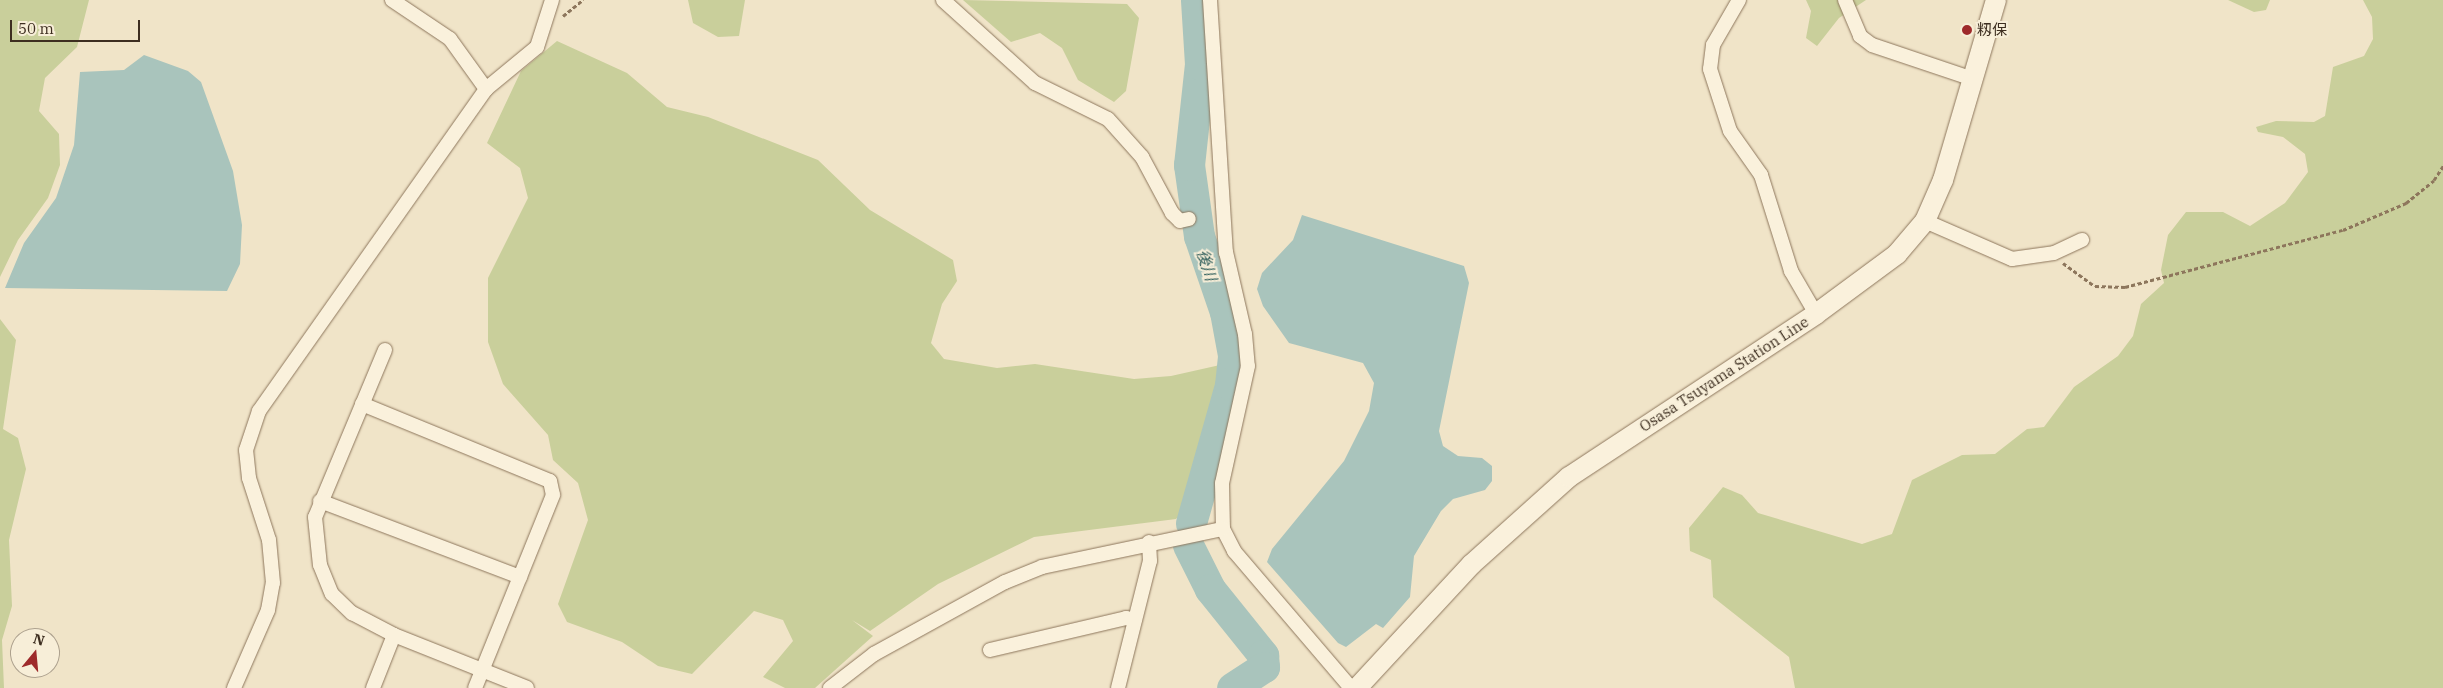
<!DOCTYPE html>
<meta charset="utf-8">
<style>
body{margin:0}
#map{position:relative;width:2443px;height:688px;overflow:hidden;background:#f0e4c8;font-family:"IBM Plex Serif","Noto Sans JP",serif}
div>[style]{position:absolute}
.green>*{inset:0;background:#c9cf9b}
.water>*{inset:0;background:#a9c4bc}
.river>*{height:31px;margin:-15.5px;padding:0 15.5px;transform-origin:15.5px;border-radius:15.5px;background:#a9c4bc}
.path>*{height:3px;margin-top:-1.5px;transform-origin:0;background:repeating-linear-gradient(90deg,#8d765c 0 4px,transparent 0 6.5px)}
.roads{filter:drop-shadow(0 0 1px #8d765c) drop-shadow(0 0 1px #8d765c)}
.street>*{height:14px;margin:-7px;padding:0 7px;transform-origin:7px;border-radius:7px;background:#faf1dc}
.secondary>*{height:20px;margin:-10px;padding:0 10px;transform-origin:10px;border-radius:10px;background:#faf1dc}
.dots>*{width:14px;height:14px;translate:-50% -50%;box-sizing:border-box;border:2px solid #f7eed8;border-radius:50%}
span{translate:-50% -50%;white-space:nowrap;text-align:center;line-height:1.15;-webkit-text-stroke:4px #f7eed8;paint-order:stroke}
.poi-label{font-size:15px;color:#3d2e20}
.left{translate:0 -50%;text-align:left}
.street-label{font-size:15px;color:#3d2e20}
.water-label{font-size:16px;color:#2f5d5a;font-style:italic}
.north{position:absolute;left:10px;top:628px;width:50px;height:50px;box-sizing:border-box;background:#f7eed8;border:1px solid #ada18e;border-radius:50%;rotate:17deg;font-size:14px;font-weight:700;line-height:20px;text-align:center;color:#3d2e20}
.north::after{content:'';display:block;margin:auto;width:18px;height:22px;background:#9e2a2b;clip-path:polygon(50% 0,100% 100%,50% 72%,0 100%)}
.scale{position:absolute;left:10px;top:20px;width:130px;height:22px;box-sizing:border-box;border:2px solid #3d2e20;border-top:0;padding-left:6px;font-size:15px;line-height:18px;white-space:nowrap;color:#3d2e20;-webkit-text-stroke:4px #f7eed8;paint-order:stroke}
</style>
<div id="map">
<div class="green">
<i style="clip-path:polygon(0 0,89px 0,77px 47px,45px 78px,39px 111px,59px 134px,60px 165px,48px 198px,18px 240px,0 277px)"></i>
<i style="clip-path:polygon(688px 0,745px 0,739px 36px,718px 37px,693px 23px)"></i>
<i style="clip-path:polygon(963px 0,1127px 4px,1139px 18px,1126px 91px,1114px 102px,1078px 80px,1062px 48px,1040px 33px,1011px 42px)"></i>
<i style="clip-path:polygon(1806px 0,1866px 0,1839px 18px,1817px 46px,1806px 38px,1811px 11px)"></i>
<i style="clip-path:polygon(2228px 0,2270px 0,2266px 10px,2254px 12px)"></i>
<i style="clip-path:polygon(2363px 0,2443px 0,2443px 688px,1795px 688px,1789px 657px,1713px 597px,1711px 560px,1690px 551px,1689px 528px,1723px 487px,1742px 495px,1758px 513px,1862px 544px,1892px 534px,1912px 480px,1962px 455px,1995px 454px,2027px 429px,2044px 427px,2074px 387px,2118px 356px,2133px 336px,2141px 304px,2164px 283px,2161px 270px,2168px 235px,2186px 212px,2223px 212px,2250px 226px,2285px 203px,2308px 172px,2305px 154px,2283px 137px,2258px 132px,2256px 127px,2276px 121px,2314px 122px,2325px 116px,2333px 67px,2364px 56px,2373px 39px,2372px 17px)"></i>
<i style="clip-path:polygon(557px 41px,627px 73px,667px 107px,708px 117px,818px 160px,870px 210px,953px 260px,957px 281px,942px 304px,931px 343px,944px 359px,997px 368px,1035px 364px,1134px 379px,1171px 376px,1220px 365px,1225px 382px,1190px 503px,1176px 519px,1034px 537px,938px 584px,870px 631px,852px 620px,873px 636px,815px 688px,785px 688px,763px 677px,793px 641px,783px 620px,754px 611px,692px 674px,658px 666px,622px 642px,567px 622px,558px 604px,588px 520px,578px 483px,553px 460px,548px 435px,503px 384px,488px 342px,488px 278px,528px 198px,520px 168px,487px 143px,521px 71px)"></i>
<i style="clip-path:polygon(0 319px,16px 340px,3px 429px,18px 438px,26px 469px,9px 540px,12px 606px,2px 640px,4px 688px,0 688px)"></i>
</div>
<div class="water">
<i style="clip-path:polygon(144px 55px,188px 71px,201px 82px,233px 171px,242px 225px,240px 264px,227px 291px,5px 288px,24px 243px,56px 198px,74px 145px,80px 72px,124px 70px)"></i>
<i style="clip-path:polygon(1302px 215px,1464px 266px,1469px 283px,1439px 431px,1443px 446px,1458px 456px,1482px 458px,1492px 466px,1492px 481px,1485px 490px,1453px 499px,1441px 511px,1414px 556px,1410px 597px,1383px 628px,1376px 624px,1346px 647px,1338px 643px,1267px 562px,1272px 549px,1344px 461px,1369px 411px,1374px 383px,1363px 363px,1289px 343px,1263px 306px,1257px 289px,1262px 273px,1293px 240px)"></i>
</div>
<div class="river">
<i style="left:1191px;top:523px;width:143px;rotate:-74.2deg"></i>
<i style="left:1230px;top:385px;width:30px;rotate:-84deg"></i>
<i style="left:1233px;top:355px;width:44px;rotate:-100.5deg"></i>
<i style="left:1225px;top:312px;width:80px;rotate:-108.9deg"></i>
<i style="left:1199px;top:236px;width:72px;rotate:-98deg"></i>
<i style="left:1189px;top:165px;width:102px;rotate:-83.8deg"></i>
<i style="left:1200px;top:64px;width:64px;rotate:-93.6deg"></i>
<i style="left:1188px;top:545px;width:49px;rotate:63.4deg"></i>
<i style="left:1210px;top:589px;width:85px;rotate:51.2deg"></i>
<i style="left:1263px;top:655px;width:12px;rotate:85deg"></i>
<i style="left:1264px;top:667px;width:38px;rotate:147deg"></i>
</div>
<div class="path">
<i style="left:563px;top:16px;width:26px;rotate:-39deg"></i>
<i style="left:2063px;top:263px;width:39px;rotate:36deg"></i>
<i style="left:2095px;top:286px;width:30px;rotate:2deg"></i>
<i style="left:2125px;top:287px;width:225px;rotate:-14.7deg"></i>
<i style="left:2343px;top:230px;width:69px;rotate:-23.2deg"></i>
<i style="left:2406px;top:203px;width:36px;rotate:-39deg"></i>
<i style="left:2434px;top:180px;width:17px;rotate:-57deg"></i>
</div>
<div class="roads">
<div class="street">
<i style="left:392px;top:0;width:70px;rotate:33.9deg"></i>
<i style="left:450px;top:39px;width:62px;rotate:54.2deg"></i>
<i style="left:943px;top:0;width:124px;rotate:42.1deg"></i>
<i style="left:1035px;top:83px;width:81px;rotate:26.3deg"></i>
<i style="left:1108px;top:119px;width:51px;rotate:48.2deg"></i>
<i style="left:1142px;top:157px;width:64px;rotate:61.8deg"></i>
<i style="left:1172px;top:213px;width:11px;rotate:45deg"></i>
<i style="left:1180px;top:221px;width:9px;rotate:-13deg"></i>
<i style="left:1210px;top:0;width:253px;rotate:86.4deg"></i>
<i style="left:1226px;top:252px;width:84px;rotate:77deg"></i>
<i style="left:1245px;top:334px;width:32px;rotate:85deg"></i>
<i style="left:1248px;top:366px;width:120px;rotate:102.5deg"></i>
<i style="left:1222px;top:483px;width:46px;rotate:88.8deg"></i>
<i style="left:1223px;top:529px;width:25px;rotate:63deg"></i>
<i style="left:1234px;top:551px;width:180px;rotate:49.5deg"></i>
<i style="left:1739px;top:0;width:52px;rotate:120deg"></i>
<i style="left:1713px;top:45px;width:24px;rotate:97deg"></i>
<i style="left:1710px;top:69px;width:65px;rotate:72.1deg"></i>
<i style="left:1730px;top:131px;width:54px;rotate:54.8deg"></i>
<i style="left:1761px;top:175px;width:101px;rotate:72.6deg"></i>
<i style="left:1791px;top:271px;width:50px;rotate:59.8deg"></i>
<i style="left:1845px;top:0;width:39px;rotate:67deg"></i>
<i style="left:1860px;top:36px;width:15px;rotate:37deg"></i>
<i style="left:1872px;top:45px;width:107px;rotate:18.6deg"></i>
<i style="left:1925px;top:221px;width:95px;rotate:23.6deg"></i>
<i style="left:2012px;top:259px;width:42px;rotate:-8.1deg"></i>
<i style="left:2054px;top:253px;width:31px;rotate:-25deg"></i>
<i style="left:385px;top:350px;width:181px;rotate:112.7deg"></i>
<i style="left:315px;top:517px;width:48px;rotate:84.1deg"></i>
<i style="left:320px;top:565px;width:31px;rotate:68deg"></i>
<i style="left:332px;top:594px;width:28px;rotate:44deg"></i>
<i style="left:352px;top:613px;width:47px;rotate:27.6deg"></i>
<i style="left:394px;top:635px;width:143px;rotate:21.7deg"></i>
<i style="left:362px;top:404px;width:203px;rotate:22.3deg"></i>
<i style="left:550px;top:481px;width:14px;rotate:78deg"></i>
<i style="left:553px;top:495px;width:208px;rotate:112deg"></i>
<i style="left:320px;top:501px;width:214px;rotate:20.8deg"></i>
<i style="left:990px;top:650px;width:140px;rotate:-13.2deg"></i>
<i style="left:1126px;top:618px;width:9px;rotate:13deg"></i>
<i style="left:234px;top:688px;width:85px;rotate:-66.4deg"></i>
<i style="left:268px;top:610px;width:27px;rotate:-80deg"></i>
<i style="left:273px;top:583px;width:43px;rotate:-95.3deg"></i>
<i style="left:269px;top:540px;width:65px;rotate:-107.9deg"></i>
<i style="left:249px;top:478px;width:28px;rotate:-96deg"></i>
<i style="left:246px;top:450px;width:41px;rotate:-71.6deg"></i>
<i style="left:259px;top:411px;width:394px;rotate:-54.8deg"></i>
<i style="left:486px;top:89px;width:66px;rotate:-39.5deg"></i>
<i style="left:537px;top:47px;width:49px;rotate:-72.3deg"></i>
<i style="left:373px;top:688px;width:57px;rotate:-68.4deg"></i>
<i style="left:830px;top:688px;width:56px;rotate:-37.7deg"></i>
<i style="left:874px;top:654px;width:149px;rotate:-28.8deg"></i>
<i style="left:1005px;top:582px;width:40px;rotate:-22deg"></i>
<i style="left:1042px;top:567px;width:185px;rotate:-11.9deg"></i>
<i style="left:1118px;top:688px;width:131px;rotate:-75.9deg"></i>
<i style="left:1150px;top:561px;width:19px;rotate:-93deg"></i>
</div>
<div class="secondary">
<i style="left:1357px;top:688px;width:169px;rotate:-47.2deg"></i>
<i style="left:1472px;top:564px;width:130px;rotate:-41.9deg"></i>
<i style="left:1569px;top:477px;width:296px;rotate:-33.4deg"></i>
<i style="left:1816px;top:314px;width:101px;rotate:-36.5deg"></i>
<i style="left:1897px;top:254px;width:43px;rotate:-49.7deg"></i>
<i style="left:1925px;top:221px;width:45px;rotate:-66.3deg"></i>
<i style="left:1943px;top:180px;width:188px;rotate:-73.6deg"></i>
</div>
</div>
<div class="dots">
<i style="left:1967px;top:30px;background:#9e2a2b"></i>
</div>
<div class="poi-label">
<span class="left" style="left:1977px;top:30px">籾保</span>
</div>
<div class="street-label">
<span style="left:1724px;top:374px;rotate:-33deg">Osasa Tsuyama Station Line</span>
</div>
<div class="water-label">
<span style="left:1207px;top:265px;rotate:72deg">後川</span>
</div>
<div class="north">N</div>
<div class="scale">50 m</div>
</div>
